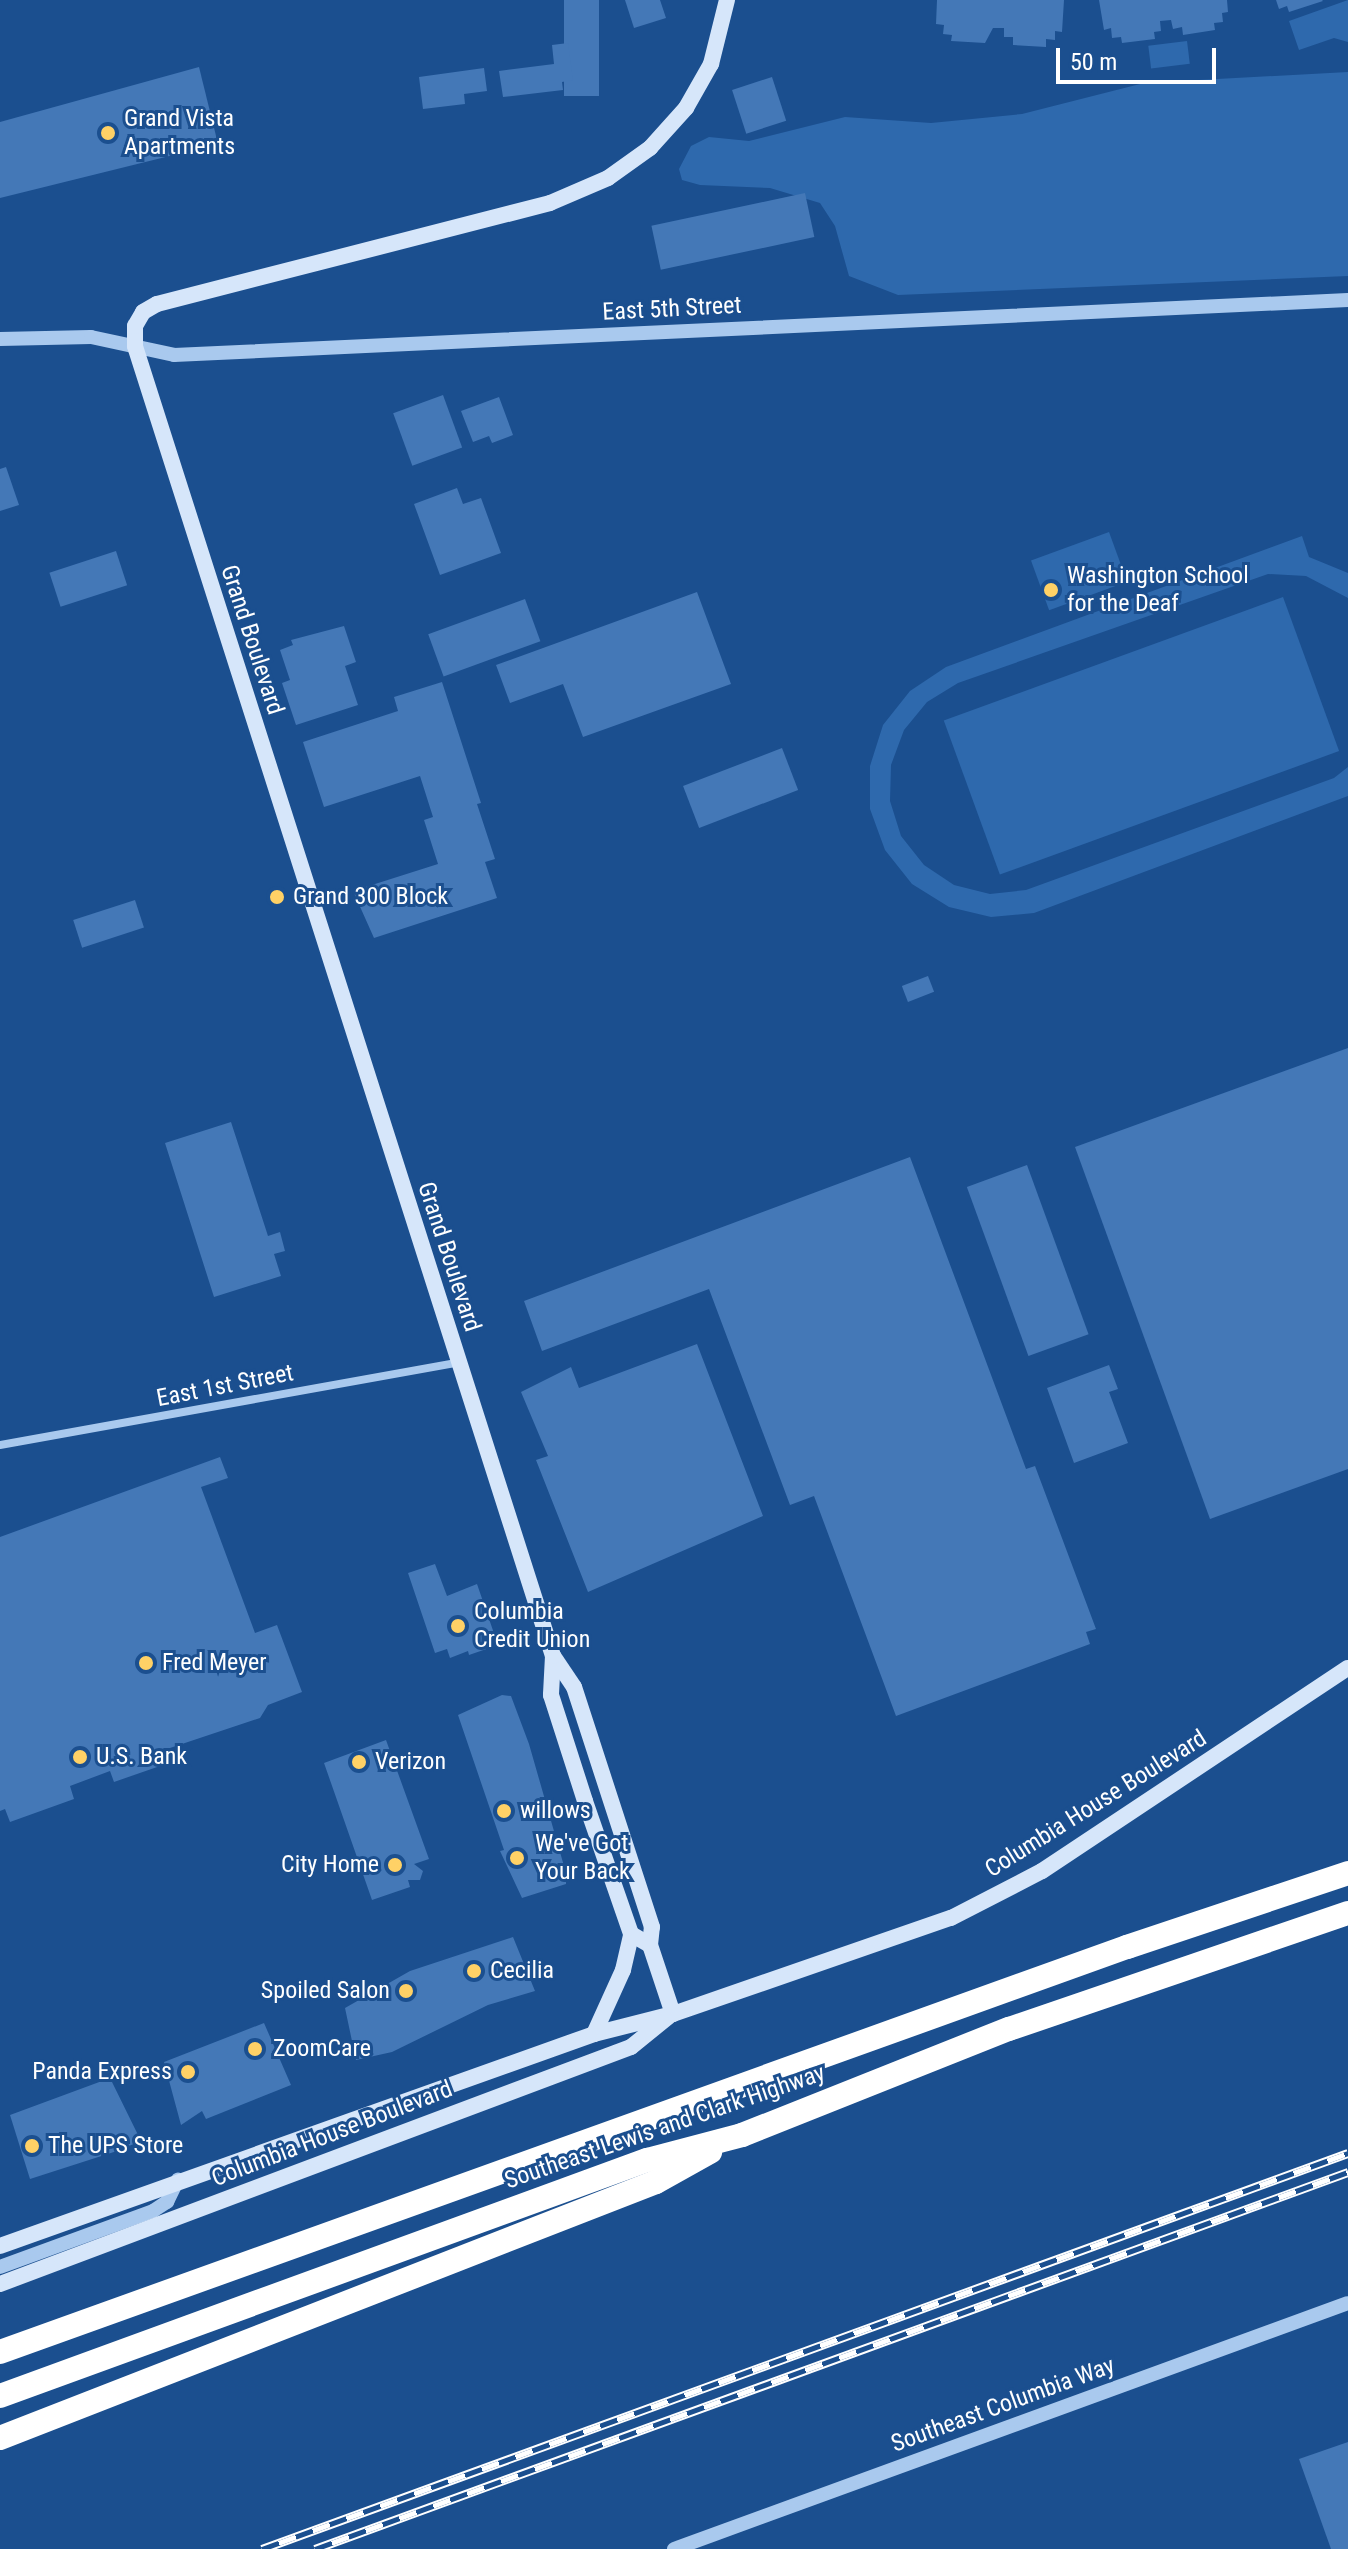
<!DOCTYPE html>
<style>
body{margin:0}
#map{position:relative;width:1348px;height:2549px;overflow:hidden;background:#1b4f8f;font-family:"Roboto Condensed",sans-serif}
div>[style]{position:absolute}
.green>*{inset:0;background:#2e69ad;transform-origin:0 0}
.building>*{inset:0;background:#4478b7;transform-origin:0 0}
.minor>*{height:8px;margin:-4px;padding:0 4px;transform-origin:4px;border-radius:4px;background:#a9c9ee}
.tertiary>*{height:14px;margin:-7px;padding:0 7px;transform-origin:7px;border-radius:7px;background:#a9c9ee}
.secondary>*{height:16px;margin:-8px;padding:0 8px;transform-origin:8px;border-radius:8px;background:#d6e6fa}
.motorway>*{height:24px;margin:-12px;padding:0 12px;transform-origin:12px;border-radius:12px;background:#fff}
.rail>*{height:9px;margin-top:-4.5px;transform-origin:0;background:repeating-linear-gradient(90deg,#1b4f8f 0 18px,#fff 0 36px);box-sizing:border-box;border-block:2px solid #fff}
.dots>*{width:22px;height:22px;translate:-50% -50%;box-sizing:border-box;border:4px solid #1b4f8f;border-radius:50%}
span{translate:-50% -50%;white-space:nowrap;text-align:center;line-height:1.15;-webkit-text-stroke:6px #1b4f8f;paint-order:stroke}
.poi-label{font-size:24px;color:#fff}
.left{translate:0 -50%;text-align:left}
.right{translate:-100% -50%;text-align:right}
.street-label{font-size:24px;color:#fff}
.scale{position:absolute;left:1056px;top:48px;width:160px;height:36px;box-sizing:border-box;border:4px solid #fff;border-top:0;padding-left:10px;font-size:24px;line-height:28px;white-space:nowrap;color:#fff;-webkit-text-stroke:6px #1b4f8f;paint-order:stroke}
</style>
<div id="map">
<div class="green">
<i style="clip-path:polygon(1348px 0,1348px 42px,1334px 38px,1299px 50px,1289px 21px)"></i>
<i style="left:1187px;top:41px;width:23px;height:39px;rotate:83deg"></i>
<i style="clip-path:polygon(1348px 72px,1348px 276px,898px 295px,849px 276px,835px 226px,820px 203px,770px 188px,700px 185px,682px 180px,679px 169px,691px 146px,709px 137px,749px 141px,845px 117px,931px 123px,1022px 114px,1144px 83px)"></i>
<i style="left:1109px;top:532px;width:53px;height:83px;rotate:70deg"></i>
<i style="clip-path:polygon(1302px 536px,1309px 557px,1348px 573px,1348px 598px,1306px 576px,1268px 574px,958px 683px,927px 702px,904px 730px,891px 765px,890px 801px,901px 836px,924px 865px,954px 885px,990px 894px,1026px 890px,1334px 778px,1348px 767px,1348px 796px,1034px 913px,991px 917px,949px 907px,912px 884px,885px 850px,870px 809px,870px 766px,883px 725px,910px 691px,946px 667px)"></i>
<i style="left:1283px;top:597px;width:164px;height:361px;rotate:70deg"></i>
</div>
<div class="building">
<i style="left:564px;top:0;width:35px;height:96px"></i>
<i style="clip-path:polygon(625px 0,660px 0,666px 18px,634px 28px)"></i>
<i style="clip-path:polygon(937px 0,1064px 0,1062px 32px,1055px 31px,1055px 40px,1046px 39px,1046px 47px,1013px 45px,1013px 37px,1004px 37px,1004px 28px,993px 28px,985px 43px,951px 41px,952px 35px,943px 34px,944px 25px,936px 24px)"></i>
<i style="clip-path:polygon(1099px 0,1227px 0,1228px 12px,1222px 13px,1223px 22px,1214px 23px,1215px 30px,1183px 35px,1182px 27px,1173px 29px,1171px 20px,1160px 21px,1161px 31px,1154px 32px,1155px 39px,1122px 43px,1121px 37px,1112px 38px,1111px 28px,1104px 30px)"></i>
<i style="clip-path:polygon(1276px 0,1322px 0,1323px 1px,1289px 12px,1287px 6px,1279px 9px)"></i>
<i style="clip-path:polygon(568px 43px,573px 80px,562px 82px,563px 90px,503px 97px,499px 71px,554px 64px,552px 45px)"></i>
<i style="clip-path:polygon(199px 67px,218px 144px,0 198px,0 122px)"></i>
<i style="clip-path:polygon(484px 68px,487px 91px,464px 94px,465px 104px,423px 109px,419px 77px)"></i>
<i style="left:772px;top:77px;width:46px;height:42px;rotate:72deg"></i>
<i style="left:805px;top:193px;width:45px;height:157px;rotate:78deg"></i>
<i style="left:443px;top:395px;width:56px;height:53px;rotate:70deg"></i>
<i style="clip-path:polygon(499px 397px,513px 435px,492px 443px,489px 436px,473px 442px,461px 411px)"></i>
<i style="clip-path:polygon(6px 467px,19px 505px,0 511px,0 469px)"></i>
<i style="clip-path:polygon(457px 488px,463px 504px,481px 498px,501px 553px,440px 575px,414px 504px)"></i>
<i style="left:116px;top:551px;width:36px;height:70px;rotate:72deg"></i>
<i style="clip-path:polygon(697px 592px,731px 684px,583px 737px,563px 684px,510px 703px,496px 665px)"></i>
<i style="left:525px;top:599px;width:45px;height:103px;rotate:70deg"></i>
<i style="clip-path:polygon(344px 626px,356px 662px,345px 666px,358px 705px,296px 725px,282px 683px,290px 680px,280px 650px,293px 645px,291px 640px)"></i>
<i style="clip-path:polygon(442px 682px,481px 803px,477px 804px,495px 859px,485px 862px,497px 898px,374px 938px,353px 891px,438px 864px,424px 820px,433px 817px,420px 776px,324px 807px,303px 742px,398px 711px,394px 697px)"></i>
<i style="left:782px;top:748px;width:45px;height:106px;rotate:69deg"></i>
<i style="left:135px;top:900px;width:29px;height:65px;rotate:72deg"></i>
<i style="left:928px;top:976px;width:17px;height:28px;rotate:69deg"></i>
<i style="clip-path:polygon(1348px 1048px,1348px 1469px,1210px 1519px,1075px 1147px)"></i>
<i style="clip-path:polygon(231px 1122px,268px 1236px,280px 1232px,285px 1251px,274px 1254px,281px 1276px,214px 1297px,165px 1143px)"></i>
<i style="clip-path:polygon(910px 1157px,1026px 1469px,1035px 1466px,1096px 1629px,1086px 1632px,1090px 1644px,896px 1716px,814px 1496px,790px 1505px,709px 1289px,542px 1351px,524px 1301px)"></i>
<i style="left:1027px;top:1165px;width:180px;height:64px;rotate:70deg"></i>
<i style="clip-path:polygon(697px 1344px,763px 1516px,588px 1592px,536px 1460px,548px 1456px,521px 1392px,571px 1367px,579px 1388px)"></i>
<i style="clip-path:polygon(1109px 1365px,1118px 1389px,1109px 1392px,1128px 1443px,1074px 1463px,1047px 1388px)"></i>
<i style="clip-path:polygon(220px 1457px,228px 1478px,201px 1487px,255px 1633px,277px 1625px,302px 1692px,268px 1705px,260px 1718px,155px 1753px,160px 1766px,114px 1782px,110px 1771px,70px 1786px,74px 1799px,10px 1822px,5px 1809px,0 1811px,0 1537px)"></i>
<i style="clip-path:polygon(435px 1564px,447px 1596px,477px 1584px,498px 1645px,469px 1655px,468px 1651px,450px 1658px,447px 1649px,435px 1653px,408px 1573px)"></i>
<i style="clip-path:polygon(502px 1695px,511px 1696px,529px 1744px,566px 1873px,566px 1884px,522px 1898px,500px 1851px,504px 1850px,458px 1715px)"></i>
<i style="clip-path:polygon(386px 1740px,429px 1859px,414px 1864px,423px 1871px,420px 1880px,408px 1880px,410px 1887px,372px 1900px,324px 1763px)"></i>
<i style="clip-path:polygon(513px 1937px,535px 1991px,488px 2005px,392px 2052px,356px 2060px,345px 2008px,410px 1971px)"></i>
<i style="clip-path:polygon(264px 2023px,291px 2085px,206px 2119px,202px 2111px,181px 2125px,164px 2062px)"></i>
<i style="clip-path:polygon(102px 2081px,112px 2082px,141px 2141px,124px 2148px,122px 2142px,114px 2145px,117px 2151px,30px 2179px,10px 2115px)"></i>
<i style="clip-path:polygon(1348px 2442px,1348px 2549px,1331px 2549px,1299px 2459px)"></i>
</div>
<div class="minor">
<i style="left:0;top:1445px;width:465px;rotate:-10.2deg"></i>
</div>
<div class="tertiary">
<i style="left:0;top:339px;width:91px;rotate:-1.3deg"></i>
<i style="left:91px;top:337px;width:85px;rotate:12.2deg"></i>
<i style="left:174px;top:355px;width:1175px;rotate:-2.68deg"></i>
<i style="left:0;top:2267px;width:163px;rotate:-20.1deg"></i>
<i style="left:153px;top:2211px;width:17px;rotate:-33deg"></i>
<i style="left:167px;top:2202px;width:25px;rotate:-64deg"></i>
<i style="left:674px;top:2549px;width:717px;rotate:-20.05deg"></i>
</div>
<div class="secondary">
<i style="left:553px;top:1656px;width:39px;rotate:93deg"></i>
<i style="left:551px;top:1695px;width:111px;rotate:72.2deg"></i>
<i style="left:585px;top:1801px;width:141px;rotate:70.9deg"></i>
<i style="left:631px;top:1934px;width:22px;rotate:30deg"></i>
<i style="left:673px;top:2014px;width:73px;rotate:-108.4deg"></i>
<i style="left:650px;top:1945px;width:18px;rotate:-84deg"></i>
<i style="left:652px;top:1927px;width:252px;rotate:-108deg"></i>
<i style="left:574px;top:1687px;width:37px;rotate:-124deg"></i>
<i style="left:553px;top:1656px;width:1375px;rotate:-107.7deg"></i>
<i style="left:135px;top:346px;width:20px;rotate:-90deg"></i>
<i style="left:135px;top:326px;width:16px;rotate:-60deg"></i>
<i style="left:143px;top:312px;width:16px;rotate:-30deg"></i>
<i style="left:157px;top:304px;width:406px;rotate:-14.4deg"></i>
<i style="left:550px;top:203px;width:63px;rotate:-23.3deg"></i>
<i style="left:608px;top:178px;width:52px;rotate:-35.5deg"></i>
<i style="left:650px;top:148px;width:54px;rotate:-48deg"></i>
<i style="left:686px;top:108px;width:51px;rotate:-60.4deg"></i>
<i style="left:711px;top:64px;width:66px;rotate:-76deg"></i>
<i style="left:594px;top:2034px;width:70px;rotate:-65.6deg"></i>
<i style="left:623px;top:1970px;width:37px;rotate:-77deg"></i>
<i style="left:0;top:2246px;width:631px;rotate:-19.64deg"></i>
<i style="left:594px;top:2034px;width:81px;rotate:-14.2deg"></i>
<i style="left:673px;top:2014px;width:294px;rotate:-19.1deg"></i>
<i style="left:951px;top:1918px;width:102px;rotate:-27.3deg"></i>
<i style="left:1042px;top:1871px;width:367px;rotate:-33.6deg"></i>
<i style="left:0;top:2284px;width:674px;rotate:-20.59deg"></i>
<i style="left:631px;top:2047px;width:48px;rotate:-39deg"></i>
</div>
<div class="motorway">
<i style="left:0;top:2352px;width:1198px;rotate:-19.77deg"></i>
<i style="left:1127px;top:1947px;width:233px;rotate:-18.5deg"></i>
<i style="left:0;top:2396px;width:689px;rotate:-20.04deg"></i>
<i style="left:647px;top:2160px;width:98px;rotate:-14.7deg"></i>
<i style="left:742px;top:2135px;width:287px;rotate:-21.7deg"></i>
<i style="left:1009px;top:2029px;width:358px;rotate:-18.9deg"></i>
<i style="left:0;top:2438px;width:704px;rotate:-21.32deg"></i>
<i style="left:656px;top:2182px;width:62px;rotate:-29.1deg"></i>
</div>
<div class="rail">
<i style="left:262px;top:2549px;width:1156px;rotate:-20.03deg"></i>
<i style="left:315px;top:2549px;width:1100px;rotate:-20.05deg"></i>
</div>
<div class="dots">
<i style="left:108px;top:133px;background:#ffd166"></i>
<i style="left:1051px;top:590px;background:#ffd166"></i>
<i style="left:277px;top:897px;background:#ffd166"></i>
<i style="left:458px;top:1626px;background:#ffd166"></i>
<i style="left:146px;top:1663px;background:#ffd166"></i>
<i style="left:80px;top:1757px;background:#ffd166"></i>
<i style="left:359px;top:1762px;background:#ffd166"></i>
<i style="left:504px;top:1811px;background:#ffd166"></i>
<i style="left:517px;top:1858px;background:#ffd166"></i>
<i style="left:395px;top:1865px;background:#ffd166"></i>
<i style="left:474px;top:1971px;background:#ffd166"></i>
<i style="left:406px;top:1991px;background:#ffd166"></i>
<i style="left:255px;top:2049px;background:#ffd166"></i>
<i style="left:188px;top:2072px;background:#ffd166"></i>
<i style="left:32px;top:2146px;background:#ffd166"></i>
</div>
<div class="poi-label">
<span class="left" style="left:124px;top:133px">Grand Vista<br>Apartments</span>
<span class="left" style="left:1067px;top:590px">Washington School<br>for the Deaf</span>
<span class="left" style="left:293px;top:897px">Grand 300 Block</span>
<span class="left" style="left:474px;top:1626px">Columbia<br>Credit Union</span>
<span class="left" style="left:162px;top:1663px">Fred Meyer</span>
<span class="left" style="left:96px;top:1757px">U.S. Bank</span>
<span class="left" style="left:375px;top:1762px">Verizon</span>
<span class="left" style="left:520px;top:1811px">willows</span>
<span class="left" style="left:535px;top:1858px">We've Got<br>Your Back</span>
<span class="right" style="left:379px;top:1865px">City Home</span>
<span class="left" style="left:490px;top:1971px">Cecilia</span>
<span class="right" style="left:390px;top:1991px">Spoiled Salon</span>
<span class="left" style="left:273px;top:2049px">ZoomCare</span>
<span class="right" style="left:172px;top:2072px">Panda Express</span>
<span class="left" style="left:48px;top:2146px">The UPS Store</span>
</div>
<div class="street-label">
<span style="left:672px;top:309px;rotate:-3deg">East 5th Street</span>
<span style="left:252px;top:640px;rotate:72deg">Grand Boulevard</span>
<span style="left:449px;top:1257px;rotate:72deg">Grand Boulevard</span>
<span style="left:225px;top:1386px;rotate:-11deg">East 1st Street</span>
<span style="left:1096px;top:1804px;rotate:-32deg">Columbia House Boulevard</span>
<span style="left:665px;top:2127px;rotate:-19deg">Southeast Lewis and Clark Highway</span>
<span style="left:332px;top:2134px;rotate:-21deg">Columbia House Boulevard</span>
<span style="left:1003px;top:2405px;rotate:-20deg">Southeast Columbia Way</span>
</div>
<div class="scale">50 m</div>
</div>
